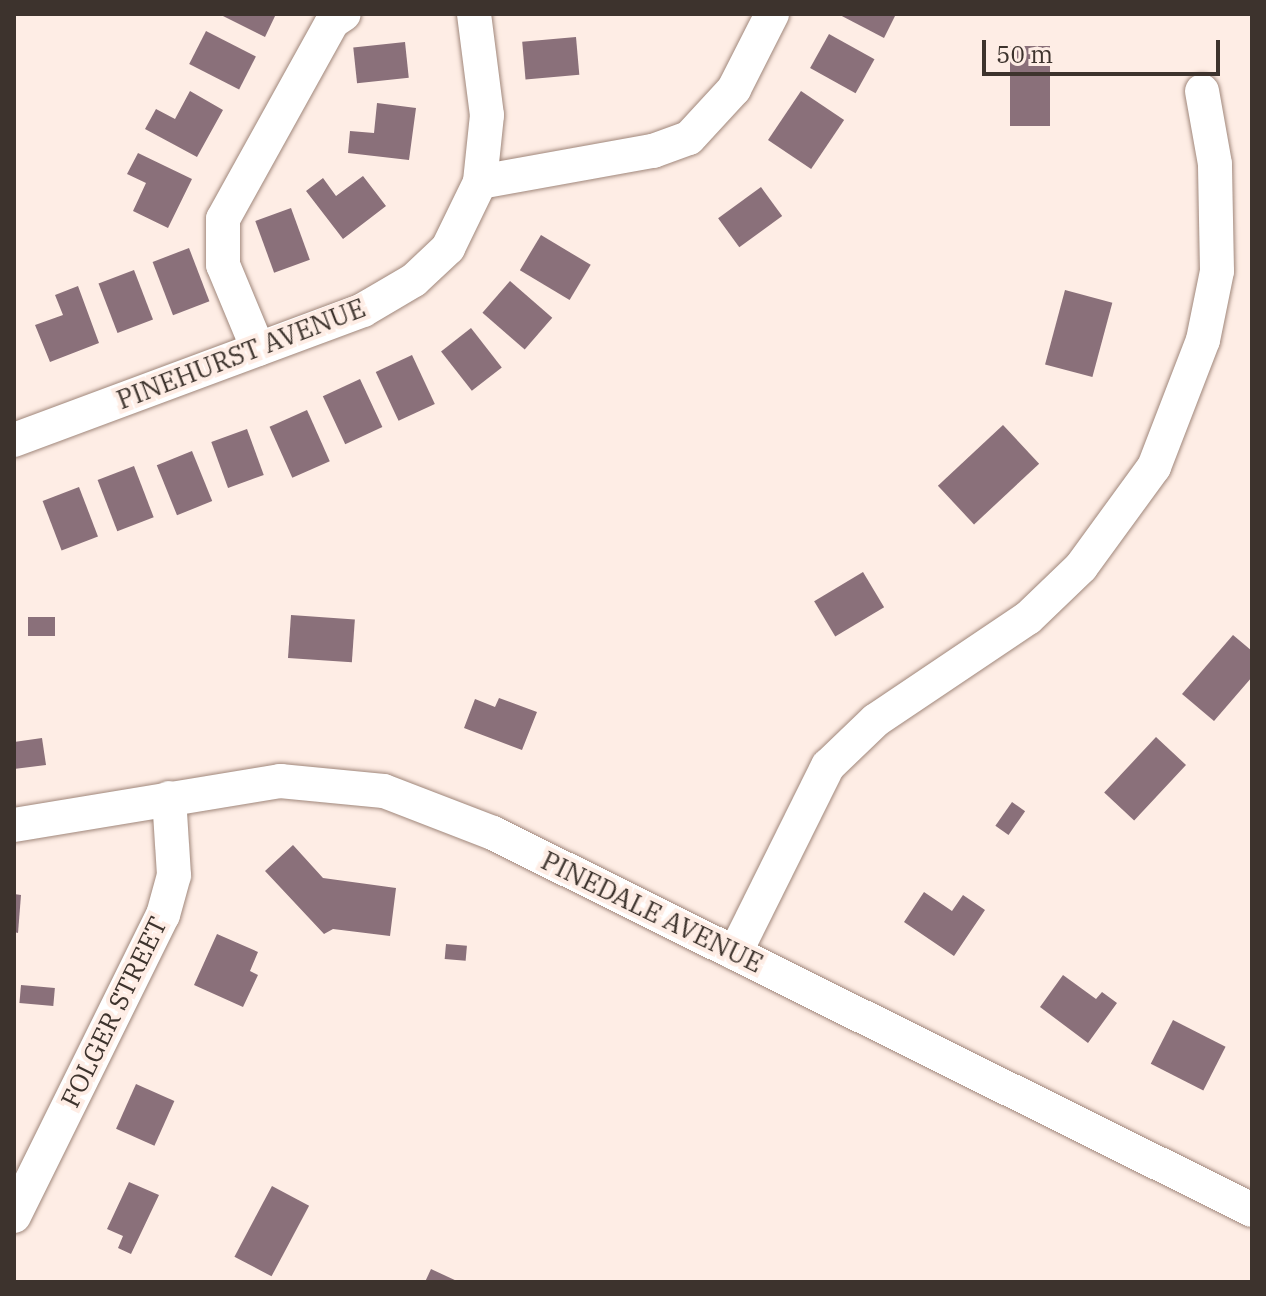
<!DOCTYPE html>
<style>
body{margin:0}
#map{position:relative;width:1266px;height:1296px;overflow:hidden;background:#feede5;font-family:"IBM Plex Serif",serif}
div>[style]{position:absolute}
.building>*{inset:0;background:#8a707a;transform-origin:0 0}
.roads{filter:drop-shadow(0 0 2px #a0877b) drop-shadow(0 0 2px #a0877b)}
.minor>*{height:34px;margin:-17px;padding:0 17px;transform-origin:17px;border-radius:17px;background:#fff}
span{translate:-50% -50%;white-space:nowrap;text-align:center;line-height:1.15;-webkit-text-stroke:8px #feede5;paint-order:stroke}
.street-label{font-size:26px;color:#3d332d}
.frame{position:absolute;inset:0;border:16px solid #3d332d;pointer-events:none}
.scale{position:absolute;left:982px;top:40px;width:238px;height:36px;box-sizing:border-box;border:4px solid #3d332d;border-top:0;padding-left:10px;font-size:24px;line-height:28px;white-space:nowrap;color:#3d332d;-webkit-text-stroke:6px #feede5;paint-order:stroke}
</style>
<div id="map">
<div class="building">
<i style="clip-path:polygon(219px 14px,276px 14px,265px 37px)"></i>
<i style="clip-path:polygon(838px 14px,896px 14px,884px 38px)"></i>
<i style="left:206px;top:31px;width:56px;height:37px;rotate:27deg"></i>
<i style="left:829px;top:34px;width:52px;height:39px;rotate:29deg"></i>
<i style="left:576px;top:37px;width:38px;height:54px;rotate:85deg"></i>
<i style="left:405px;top:42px;width:36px;height:52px;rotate:84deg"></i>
<i style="left:1010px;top:46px;width:40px;height:80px"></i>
<i style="clip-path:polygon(190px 91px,223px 110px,197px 157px,145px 129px,156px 109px,175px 119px)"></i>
<i style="left:801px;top:91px;width:52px;height:59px;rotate:34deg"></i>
<i style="clip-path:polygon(377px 103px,416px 108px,409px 160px,348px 153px,350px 131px,374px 133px)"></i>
<i style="clip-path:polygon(138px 153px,192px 179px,168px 228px,133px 211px,146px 183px,127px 174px)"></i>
<i style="clip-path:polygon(363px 176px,386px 206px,343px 239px,306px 191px,323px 178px,336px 196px)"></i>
<i style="left:761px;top:187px;width:36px;height:53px;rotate:54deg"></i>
<i style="left:291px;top:208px;width:55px;height:38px;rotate:70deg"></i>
<i style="left:541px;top:235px;width:58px;height:41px;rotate:31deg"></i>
<i style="left:189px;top:248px;width:57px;height:39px;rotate:69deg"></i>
<i style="left:134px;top:270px;width:53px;height:38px;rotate:69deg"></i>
<i style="left:510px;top:281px;width:56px;height:42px;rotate:41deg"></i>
<i style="clip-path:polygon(78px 286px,99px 343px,50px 362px,35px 325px,63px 315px,55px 295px)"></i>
<i style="left:1065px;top:290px;width:49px;height:77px;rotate:15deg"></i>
<i style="left:471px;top:328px;width:50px;height:38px;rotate:52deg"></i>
<i style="left:412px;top:355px;width:54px;height:40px;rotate:65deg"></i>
<i style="left:360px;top:379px;width:53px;height:41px;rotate:65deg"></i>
<i style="left:307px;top:410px;width:56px;height:41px;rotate:66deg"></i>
<i style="left:1003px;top:425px;width:53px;height:89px;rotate:47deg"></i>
<i style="left:247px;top:429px;width:49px;height:38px;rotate:70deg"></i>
<i style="left:192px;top:451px;width:54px;height:38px;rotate:68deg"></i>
<i style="left:134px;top:466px;width:55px;height:39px;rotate:69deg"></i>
<i style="left:79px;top:487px;width:53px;height:39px;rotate:69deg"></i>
<i style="left:863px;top:572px;width:41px;height:57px;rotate:59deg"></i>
<i style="left:291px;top:615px;width:64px;height:43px;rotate:4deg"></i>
<i style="left:28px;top:617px;width:27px;height:19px"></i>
<i style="clip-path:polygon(1233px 635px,1252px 651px,1252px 677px,1214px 721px,1182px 694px)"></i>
<i style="clip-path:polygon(499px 698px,537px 712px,522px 750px,464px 728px,475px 699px,495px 707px)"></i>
<i style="left:1156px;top:737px;width:41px;height:76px;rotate:43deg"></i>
<i style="clip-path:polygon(42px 738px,46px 765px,14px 769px,14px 742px)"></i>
<i style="left:1012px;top:802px;width:16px;height:29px;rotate:35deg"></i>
<i style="clip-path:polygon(293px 845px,323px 878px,396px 888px,390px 936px,333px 929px,324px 934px,265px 871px)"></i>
<i style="clip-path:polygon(924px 892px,952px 911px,963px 895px,985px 910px,954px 956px,904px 922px)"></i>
<i style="clip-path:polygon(14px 894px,21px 895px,18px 933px,14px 932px)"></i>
<i style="clip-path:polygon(217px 934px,258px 952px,250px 971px,258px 975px,243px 1007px,194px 985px)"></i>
<i style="left:446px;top:944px;width:21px;height:15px;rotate:5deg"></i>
<i style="clip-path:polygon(1063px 975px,1096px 999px,1102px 992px,1117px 1003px,1088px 1043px,1040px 1007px)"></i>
<i style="left:21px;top:985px;width:34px;height:18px;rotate:5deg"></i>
<i style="left:1173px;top:1020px;width:59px;height:49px;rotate:27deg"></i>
<i style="left:136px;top:1084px;width:42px;height:49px;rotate:24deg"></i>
<i style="clip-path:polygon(129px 1182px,159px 1195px,131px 1254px,118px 1248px,123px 1236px,107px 1229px)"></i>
<i style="left:272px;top:1186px;width:42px;height:80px;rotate:28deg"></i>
<i style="clip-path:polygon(431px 1269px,459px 1282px,425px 1282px)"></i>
</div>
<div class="roads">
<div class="minor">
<i style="left:474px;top:14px;width:102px;rotate:82.7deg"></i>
<i style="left:487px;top:115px;width:67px;rotate:96deg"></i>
<i style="left:258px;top:349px;width:91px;rotate:-112.6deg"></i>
<i style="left:223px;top:265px;width:46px;rotate:-90deg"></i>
<i style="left:223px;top:219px;width:225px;rotate:-61deg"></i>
<i style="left:332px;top:22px;width:14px;rotate:-34deg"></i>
<i style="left:14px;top:440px;width:372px;rotate:-20.4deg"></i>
<i style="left:363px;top:310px;width:59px;rotate:-30.5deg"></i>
<i style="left:414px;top:280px;width:47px;rotate:-43.3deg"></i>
<i style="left:448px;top:248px;width:73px;rotate:-64.1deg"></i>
<i style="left:480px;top:182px;width:176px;rotate:-10.2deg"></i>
<i style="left:653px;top:151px;width:38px;rotate:-20deg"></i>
<i style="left:689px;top:138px;width:67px;rotate:-47.4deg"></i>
<i style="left:734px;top:89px;width:84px;rotate:-63.1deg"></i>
<i style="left:14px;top:825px;width:270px;rotate:-9.4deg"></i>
<i style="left:280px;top:781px;width:104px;rotate:5.5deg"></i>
<i style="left:384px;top:791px;width:117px;rotate:21.1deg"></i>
<i style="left:493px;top:833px;width:847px;rotate:26.41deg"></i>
<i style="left:735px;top:953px;width:209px;rotate:-63.6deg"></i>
<i style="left:828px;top:766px;width:66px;rotate:-43.8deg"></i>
<i style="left:876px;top:720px;width:183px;rotate:-33.9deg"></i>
<i style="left:1028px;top:618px;width:74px;rotate:-43.9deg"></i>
<i style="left:1081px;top:567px;width:124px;rotate:-53.9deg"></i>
<i style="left:1154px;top:467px;width:136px;rotate:-68.9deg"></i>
<i style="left:1203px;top:340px;width:70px;rotate:-78.5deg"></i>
<i style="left:1217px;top:271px;width:107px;rotate:-91.1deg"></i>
<i style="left:1215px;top:164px;width:74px;rotate:-100.1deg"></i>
<i style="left:14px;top:1216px;width:336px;rotate:-63.7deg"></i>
<i style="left:163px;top:915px;width:41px;rotate:-74.6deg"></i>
<i style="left:174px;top:875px;width:77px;rotate:-93.7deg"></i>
</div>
</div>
<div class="street-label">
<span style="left:241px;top:354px;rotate:-21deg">PINEHURST AVENUE</span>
<span style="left:652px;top:912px;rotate:26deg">PINEDALE AVENUE</span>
<span style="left:114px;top:1012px;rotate:-64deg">FOLGER STREET</span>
</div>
<div class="frame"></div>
<div class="scale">50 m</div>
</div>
